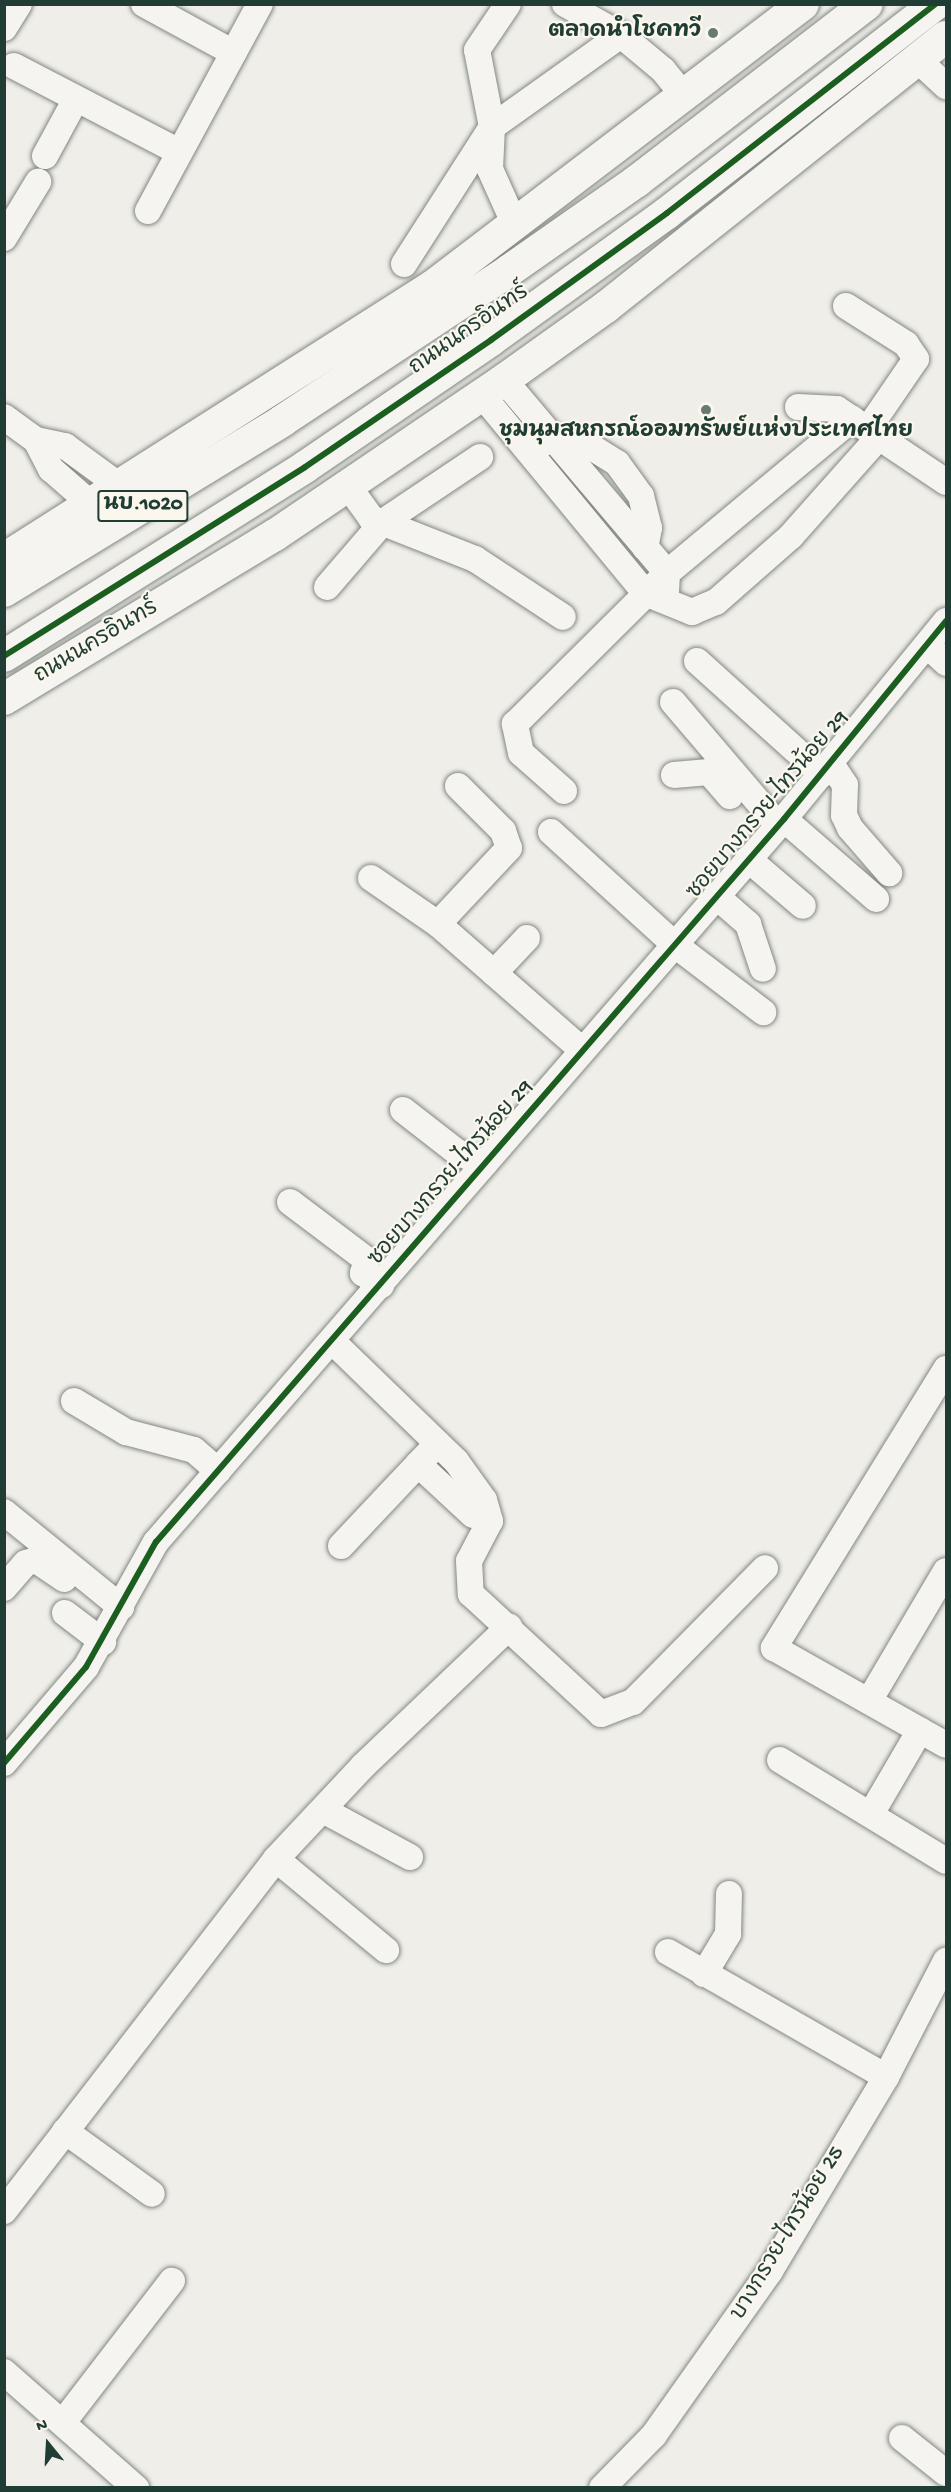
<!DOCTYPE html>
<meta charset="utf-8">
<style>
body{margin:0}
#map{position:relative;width:951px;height:2492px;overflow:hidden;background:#efeee8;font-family:"Gochi Hand","Playpen Sans Thai",sans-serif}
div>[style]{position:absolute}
.roads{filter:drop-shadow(0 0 2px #828783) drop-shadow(0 0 2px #828783)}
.minor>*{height:26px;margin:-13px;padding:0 13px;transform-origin:13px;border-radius:13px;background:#f5f4f0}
.major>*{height:32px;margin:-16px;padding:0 16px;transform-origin:16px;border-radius:16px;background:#f5f4f0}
.cycleway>*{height:6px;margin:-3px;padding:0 3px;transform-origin:3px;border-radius:3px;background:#1b5e20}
.dots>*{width:16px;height:16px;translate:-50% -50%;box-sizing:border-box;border:3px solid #fbf7ec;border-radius:50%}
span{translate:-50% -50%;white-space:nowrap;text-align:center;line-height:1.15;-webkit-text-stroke:4.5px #fbf7ec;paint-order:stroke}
.shield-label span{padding:2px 4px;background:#fbf7ec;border:2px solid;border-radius:4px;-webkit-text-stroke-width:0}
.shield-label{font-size:21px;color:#1f3d34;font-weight:700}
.poi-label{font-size:22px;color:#1f3d34;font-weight:700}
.right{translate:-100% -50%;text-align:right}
.street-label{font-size:22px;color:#1f3d34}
.frame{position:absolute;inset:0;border:6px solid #1f3d34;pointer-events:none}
.north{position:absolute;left:18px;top:2414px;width:60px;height:60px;-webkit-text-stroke:4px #fbf7ec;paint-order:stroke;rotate:342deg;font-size:16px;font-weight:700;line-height:24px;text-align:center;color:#1f3d34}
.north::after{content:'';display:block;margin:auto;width:21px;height:27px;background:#1f3d34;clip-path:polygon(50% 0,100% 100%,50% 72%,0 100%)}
</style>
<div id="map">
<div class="roads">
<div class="minor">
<i style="left:144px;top:4px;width:102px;rotate:28.6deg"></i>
<i style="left:565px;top:4px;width:64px;rotate:29deg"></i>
<i style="left:4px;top:28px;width:28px;rotate:-58deg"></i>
<i style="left:919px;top:61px;width:37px;rotate:43deg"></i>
<i style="left:14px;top:66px;width:186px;rotate:27.5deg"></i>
<i style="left:45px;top:156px;width:65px;rotate:-61.5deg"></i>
<i style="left:148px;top:211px;width:235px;rotate:-61.6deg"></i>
<i style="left:515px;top:225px;width:61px;rotate:-114.1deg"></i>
<i style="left:490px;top:169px;width:42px;rotate:-87.3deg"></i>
<i style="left:492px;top:127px;width:158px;rotate:-35.5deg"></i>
<i style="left:621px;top:35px;width:55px;rotate:39.8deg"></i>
<i style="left:663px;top:70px;width:35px;rotate:51deg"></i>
<i style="left:4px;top:238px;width:66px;rotate:-58.7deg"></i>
<i style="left:404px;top:264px;width:163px;rotate:-57.3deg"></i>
<i style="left:492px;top:127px;width:78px;rotate:-101deg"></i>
<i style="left:477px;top:50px;width:55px;rotate:-56deg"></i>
<i style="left:846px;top:306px;width:71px;rotate:32.3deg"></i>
<i style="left:906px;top:344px;width:18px;rotate:56deg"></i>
<i style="left:916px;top:359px;width:85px;rotate:124.4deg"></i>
<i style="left:504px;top:380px;width:253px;rotate:49.8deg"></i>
<i style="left:667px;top:573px;width:18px;rotate:93deg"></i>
<i style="left:482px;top:395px;width:256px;rotate:50.5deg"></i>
<i style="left:645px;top:593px;width:51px;rotate:22deg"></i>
<i style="left:692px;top:612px;width:26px;rotate:-23deg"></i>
<i style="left:716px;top:602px;width:100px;rotate:-41.3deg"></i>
<i style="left:791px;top:536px;width:132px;rotate:-48.4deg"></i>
<i style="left:798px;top:407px;width:39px;rotate:3deg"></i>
<i style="left:837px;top:409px;width:131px;rotate:33.8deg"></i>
<i style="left:4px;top:417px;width:39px;rotate:36deg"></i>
<i style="left:36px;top:440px;width:30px;rotate:12deg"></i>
<i style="left:65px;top:446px;width:69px;rotate:36.2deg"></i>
<i style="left:36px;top:440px;width:33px;rotate:63deg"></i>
<i style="left:51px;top:469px;width:55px;rotate:41.3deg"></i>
<i style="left:542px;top:444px;width:10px;rotate:-37deg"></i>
<i style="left:550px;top:438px;width:30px;rotate:4deg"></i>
<i style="left:580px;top:440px;width:44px;rotate:31.9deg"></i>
<i style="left:617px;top:463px;width:41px;rotate:54deg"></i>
<i style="left:641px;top:496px;width:33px;rotate:76deg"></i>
<i style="left:649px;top:528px;width:20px;rotate:101deg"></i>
<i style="left:348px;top:486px;width:39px;rotate:54deg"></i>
<i style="left:371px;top:518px;width:112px;rotate:21.5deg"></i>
<i style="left:475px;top:559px;width:105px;rotate:33.4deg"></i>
<i style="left:327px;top:587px;width:86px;rotate:-49.3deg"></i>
<i style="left:383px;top:522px;width:117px;rotate:-33.8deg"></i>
<i style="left:927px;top:645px;width:26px;rotate:43deg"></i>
<i style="left:697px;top:661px;width:169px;rotate:42.1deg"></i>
<i style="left:673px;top:702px;width:162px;rotate:49.5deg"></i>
<i style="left:831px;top:764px;width:25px;rotate:56deg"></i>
<i style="left:845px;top:785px;width:30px;rotate:92deg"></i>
<i style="left:844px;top:815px;width:14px;rotate:65deg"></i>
<i style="left:850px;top:828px;width:60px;rotate:49.1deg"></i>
<i style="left:674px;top:775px;width:35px;rotate:-5deg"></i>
<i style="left:709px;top:772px;width:32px;rotate:49deg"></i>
<i style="left:458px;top:786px;width:64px;rotate:45deg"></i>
<i style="left:503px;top:831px;width:18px;rotate:71deg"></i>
<i style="left:509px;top:848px;width:104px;rotate:133.1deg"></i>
<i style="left:438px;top:924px;width:191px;rotate:41.2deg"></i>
<i style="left:564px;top:791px;width:57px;rotate:-138.5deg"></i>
<i style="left:521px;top:753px;width:30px;rotate:-102deg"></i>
<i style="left:515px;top:724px;width:214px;rotate:-44.8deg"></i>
<i style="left:667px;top:573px;width:241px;rotate:-39.8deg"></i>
<i style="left:784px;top:819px;width:122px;rotate:41deg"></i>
<i style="left:551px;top:832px;width:168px;rotate:42.3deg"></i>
<i style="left:675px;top:945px;width:111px;rotate:37.3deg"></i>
<i style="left:748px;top:859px;width:72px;rotate:40.5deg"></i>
<i style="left:371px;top:878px;width:81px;rotate:34.5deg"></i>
<i style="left:716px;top:896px;width:43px;rotate:41.2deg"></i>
<i style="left:748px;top:924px;width:47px;rotate:71.6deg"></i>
<i style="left:494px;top:973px;width:48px;rotate:-46.7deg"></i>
<i style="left:403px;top:1110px;width:68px;rotate:37.9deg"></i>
<i style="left:457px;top:1152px;width:30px;rotate:23deg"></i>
<i style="left:290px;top:1202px;width:96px;rotate:37deg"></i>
<i style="left:367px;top:1260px;width:14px;rotate:107deg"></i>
<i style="left:363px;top:1273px;width:22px;rotate:34deg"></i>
<i style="left:332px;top:1341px;width:173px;rotate:44.1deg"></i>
<i style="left:456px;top:1461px;width:48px;rotate:54.3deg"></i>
<i style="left:484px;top:1500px;width:22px;rotate:74deg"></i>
<i style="left:490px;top:1521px;width:45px;rotate:117.7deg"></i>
<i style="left:469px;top:1561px;width:33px;rotate:87deg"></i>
<i style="left:471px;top:1594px;width:177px;rotate:42.7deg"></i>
<i style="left:601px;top:1714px;width:34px;rotate:-21deg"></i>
<i style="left:633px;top:1702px;width:188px;rotate:-45.4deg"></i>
<i style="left:946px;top:1369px;width:328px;rotate:121.7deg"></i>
<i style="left:774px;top:1648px;width:197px;rotate:29.4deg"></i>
<i style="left:74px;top:1401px;width:61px;rotate:30.8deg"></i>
<i style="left:126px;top:1432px;width:70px;rotate:14.8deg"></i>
<i style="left:194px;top:1450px;width:32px;rotate:41deg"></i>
<i style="left:418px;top:1464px;width:75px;rotate:42.8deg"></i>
<i style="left:4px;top:1512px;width:151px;rotate:39.1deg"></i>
<i style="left:341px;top:1546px;width:141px;rotate:-46.7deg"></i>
<i style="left:4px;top:1588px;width:33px;rotate:-49deg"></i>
<i style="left:26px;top:1563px;width:10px;rotate:-17deg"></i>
<i style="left:36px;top:1560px;width:34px;rotate:34deg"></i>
<i style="left:65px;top:1613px;width:48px;rotate:37.3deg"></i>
<i style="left:869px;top:1701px;width:151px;rotate:-59.4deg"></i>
<i style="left:780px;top:1760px;width:194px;rotate:31.3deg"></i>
<i style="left:4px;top:1763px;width:126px;rotate:-49.5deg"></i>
<i style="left:86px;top:1667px;width:143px;rotate:-60.8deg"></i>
<i style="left:156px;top:1542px;width:958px;rotate:-49.02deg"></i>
<i style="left:784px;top:819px;width:256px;rotate:-50.7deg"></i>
<i style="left:323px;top:1810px;width:99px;rotate:28.4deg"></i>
<i style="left:871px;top:1814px;width:97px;rotate:-59.7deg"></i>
<i style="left:276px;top:1859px;width:143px;rotate:39.6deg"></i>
<i style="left:668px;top:1952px;width:251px;rotate:29.8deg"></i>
<i style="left:704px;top:1974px;width:47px;rotate:-59deg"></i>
<i style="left:728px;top:1934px;width:40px;rotate:-88.6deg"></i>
<i style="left:65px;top:2131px;width:107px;rotate:35.9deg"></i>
<i style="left:4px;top:2211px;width:445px;rotate:-52.3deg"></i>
<i style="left:276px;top:1859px;width:127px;rotate:-46.9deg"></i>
<i style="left:363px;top:1766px;width:202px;rotate:-43.6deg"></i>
<i style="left:4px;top:2372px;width:176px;rotate:41.3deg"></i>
<i style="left:64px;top:2421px;width:177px;rotate:-52.4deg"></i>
<i style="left:902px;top:2438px;width:56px;rotate:38.5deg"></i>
<i style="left:602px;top:2488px;width:74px;rotate:-45.5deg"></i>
<i style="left:654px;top:2435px;width:201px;rotate:-54.7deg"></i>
<i style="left:770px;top:2271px;width:226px;rotate:-59.1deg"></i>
<i style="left:886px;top:2077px;width:131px;rotate:-62.7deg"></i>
</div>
<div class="major">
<i style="left:4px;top:559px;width:508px;rotate:-32.47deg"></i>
<i style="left:433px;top:286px;width:465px;rotate:-37.3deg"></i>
<i style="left:4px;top:591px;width:326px;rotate:-31.4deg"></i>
<i style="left:282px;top:421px;width:273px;rotate:-33.5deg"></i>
<i style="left:510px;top:270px;width:155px;rotate:-35deg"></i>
<i style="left:637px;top:181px;width:290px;rotate:-37.6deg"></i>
<i style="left:4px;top:656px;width:355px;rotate:-32.1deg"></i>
<i style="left:305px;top:467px;width:225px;rotate:-34.3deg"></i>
<i style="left:491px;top:340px;width:217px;rotate:-35.8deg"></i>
<i style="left:667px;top:213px;width:340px;rotate:-37.9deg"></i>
<i style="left:4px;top:699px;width:317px;rotate:-31.2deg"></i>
<i style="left:275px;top:535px;width:277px;rotate:-34.1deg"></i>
<i style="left:504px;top:380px;width:125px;rotate:-35.6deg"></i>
<i style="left:606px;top:307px;width:434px;rotate:-38.5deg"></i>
</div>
</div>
<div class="cycleway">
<i style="left:4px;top:656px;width:355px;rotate:-32.1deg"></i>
<i style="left:305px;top:467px;width:225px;rotate:-34.3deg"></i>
<i style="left:491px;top:340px;width:217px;rotate:-35.8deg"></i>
<i style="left:667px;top:213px;width:340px;rotate:-37.9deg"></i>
<i style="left:4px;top:1763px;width:126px;rotate:-49.5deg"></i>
<i style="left:86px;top:1667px;width:143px;rotate:-60.8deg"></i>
<i style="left:156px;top:1542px;width:958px;rotate:-49.02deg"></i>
<i style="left:784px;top:819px;width:256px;rotate:-50.7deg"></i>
</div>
<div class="dots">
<i style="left:713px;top:33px;background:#687b73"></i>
<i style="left:706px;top:410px;background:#687b73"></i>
</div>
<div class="shield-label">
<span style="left:143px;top:506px">นบ.1020</span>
</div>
<div class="poi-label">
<span class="right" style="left:701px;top:33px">ตลาดนำโชคทวี</span>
<span style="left:706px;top:433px">ชุมนุมสหกรณ์ออมทรัพย์แห่งประเทศไทย</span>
</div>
<div class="street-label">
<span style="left:470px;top:331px;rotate:-35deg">ถนนนครอินทร์</span>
<span style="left:97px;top:643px;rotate:-31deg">ถนนนครอินทร์</span>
<span style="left:769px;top:806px;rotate:-50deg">ซอยบางกรวย-ไทรน้อย 29</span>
<span style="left:452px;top:1174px;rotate:-49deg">ซอยบางกรวย-ไทรน้อย 29</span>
<span style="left:789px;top:2234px;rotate:-59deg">บางกรวย-ไทรน้อย 25</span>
</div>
<div class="frame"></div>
<div class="north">N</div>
</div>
